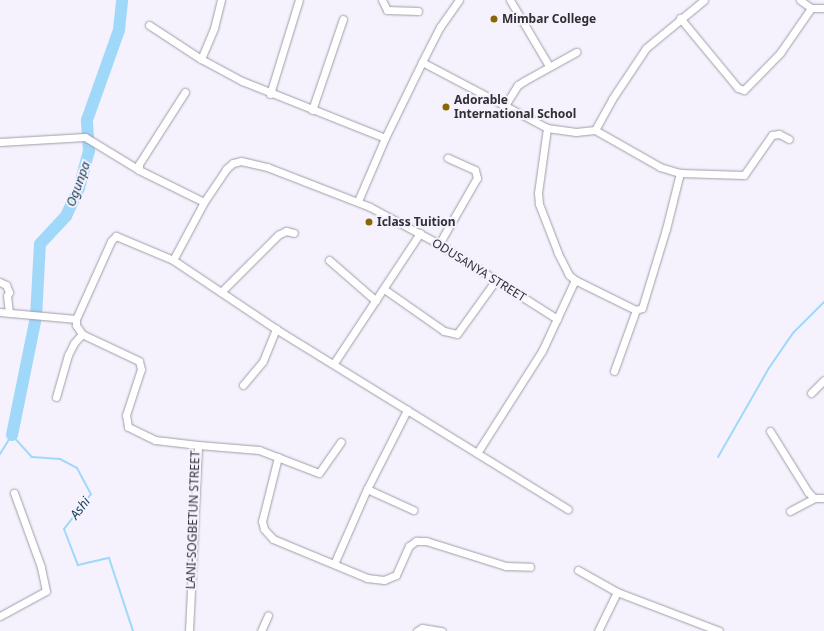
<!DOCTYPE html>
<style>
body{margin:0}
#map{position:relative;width:824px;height:631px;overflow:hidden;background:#f5f2fd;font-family:"Noto Sans",sans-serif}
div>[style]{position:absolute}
.stream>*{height:2px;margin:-1px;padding:0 1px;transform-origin:1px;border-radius:1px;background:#a0d8f9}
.river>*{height:12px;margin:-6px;padding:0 6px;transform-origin:6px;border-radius:6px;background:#a0d8f9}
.roads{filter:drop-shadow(0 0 1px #9f9da7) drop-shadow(0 0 1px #9f9da7)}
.street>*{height:7px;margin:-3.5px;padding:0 3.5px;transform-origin:3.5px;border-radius:3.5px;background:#fff}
.dots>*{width:11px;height:11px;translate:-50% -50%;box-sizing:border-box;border:2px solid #f5f2fd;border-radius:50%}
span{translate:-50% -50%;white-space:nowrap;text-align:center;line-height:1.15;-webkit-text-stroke:4px #f5f2fd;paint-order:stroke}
.poi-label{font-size:12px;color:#302f33;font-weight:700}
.left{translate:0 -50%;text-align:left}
.street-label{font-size:12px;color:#302f33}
.water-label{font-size:13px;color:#123e55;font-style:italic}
</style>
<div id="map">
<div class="stream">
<i style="left:0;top:454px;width:22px;rotate:-58deg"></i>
<i style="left:12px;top:435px;width:30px;rotate:48deg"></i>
<i style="left:32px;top:457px;width:28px;rotate:4deg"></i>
<i style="left:60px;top:459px;width:19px;rotate:28deg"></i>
<i style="left:77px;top:468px;width:30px;rotate:62deg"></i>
<i style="left:91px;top:494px;width:44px;rotate:127.6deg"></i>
<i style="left:64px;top:529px;width:39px;rotate:69deg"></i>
<i style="left:78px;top:565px;width:32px;rotate:-13deg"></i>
<i style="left:109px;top:558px;width:77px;rotate:71.8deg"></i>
<i style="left:718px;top:457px;width:103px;rotate:-60.2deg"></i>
<i style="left:769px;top:368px;width:42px;rotate:-55.6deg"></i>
<i style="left:793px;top:333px;width:44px;rotate:-45deg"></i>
</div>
<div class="river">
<i style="left:12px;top:435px;width:120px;rotate:-78.5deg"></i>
<i style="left:36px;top:317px;width:73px;rotate:-86.9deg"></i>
<i style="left:40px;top:244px;width:38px;rotate:-47deg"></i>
<i style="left:66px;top:216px;width:31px;rotate:-65deg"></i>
<i style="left:79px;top:188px;width:38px;rotate:-75deg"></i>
<i style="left:89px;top:151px;width:31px;rotate:-94deg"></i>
<i style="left:87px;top:120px;width:96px;rotate:-70.4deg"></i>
<i style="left:119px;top:30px;width:30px;rotate:-84deg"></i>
</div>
<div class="roads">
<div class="street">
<i style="left:382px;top:0;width:11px;rotate:63deg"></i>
<i style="left:387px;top:10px;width:31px;rotate:2deg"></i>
<i style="left:510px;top:0;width:77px;rotate:59.4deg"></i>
<i style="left:800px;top:0;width:14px;rotate:36deg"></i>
<i style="left:811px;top:8px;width:13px"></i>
<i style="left:680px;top:18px;width:91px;rotate:50.4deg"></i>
<i style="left:738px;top:88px;width:6px;rotate:18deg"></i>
<i style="left:744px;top:90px;width:52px;rotate:-45.8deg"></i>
<i style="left:780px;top:53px;width:55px;rotate:-55.4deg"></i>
<i style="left:149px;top:25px;width:62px;rotate:33.2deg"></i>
<i style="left:201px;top:59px;width:47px;rotate:28.2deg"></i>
<i style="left:242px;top:81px;width:154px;rotate:21.7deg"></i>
<i style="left:201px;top:59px;width:34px;rotate:-67deg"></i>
<i style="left:214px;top:28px;width:29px;rotate:-76deg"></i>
<i style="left:422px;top:62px;width:141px;rotate:27.8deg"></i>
<i style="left:547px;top:128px;width:29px;rotate:8deg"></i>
<i style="left:576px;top:132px;width:19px;rotate:-6deg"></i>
<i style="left:595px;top:130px;width:75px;rotate:29.6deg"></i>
<i style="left:660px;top:167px;width:21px;rotate:17deg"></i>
<i style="left:680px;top:173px;width:64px;rotate:1.8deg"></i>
<i style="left:744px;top:175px;width:49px;rotate:-55deg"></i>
<i style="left:772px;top:135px;width:7px;rotate:-8deg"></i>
<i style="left:779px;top:134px;width:11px;rotate:27deg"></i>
<i style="left:185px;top:92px;width:85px;rotate:122.6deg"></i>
<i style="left:139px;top:164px;width:6px;rotate:90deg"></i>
<i style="left:139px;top:170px;width:72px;rotate:26.2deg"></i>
<i style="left:270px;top:94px;width:98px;rotate:-72.9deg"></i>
<i style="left:504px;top:107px;width:26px;rotate:-58deg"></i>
<i style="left:518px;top:85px;width:7px;rotate:-34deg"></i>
<i style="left:524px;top:81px;width:60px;rotate:-29.1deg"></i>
<i style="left:312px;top:110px;width:96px;rotate:-71.2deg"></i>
<i style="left:595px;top:130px;width:35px;rotate:-61deg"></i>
<i style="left:612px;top:99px;width:61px;rotate:-56.3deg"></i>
<i style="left:646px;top:48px;width:75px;rotate:-39.6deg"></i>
<i style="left:0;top:142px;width:85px;rotate:-3.4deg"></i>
<i style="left:85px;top:137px;width:63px;rotate:31.4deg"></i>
<i style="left:358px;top:201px;width:69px;rotate:-66.8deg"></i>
<i style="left:385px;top:138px;width:85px;rotate:-64deg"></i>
<i style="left:422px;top:62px;width:39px;rotate:-63deg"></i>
<i style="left:440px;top:27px;width:33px;rotate:-55deg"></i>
<i style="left:439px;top:244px;width:76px;rotate:-60.1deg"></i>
<i style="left:477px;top:178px;width:8px;rotate:-104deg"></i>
<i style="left:475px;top:170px;width:30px;rotate:-156deg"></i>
<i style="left:173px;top:260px;width:66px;rotate:-61.9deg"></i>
<i style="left:204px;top:202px;width:40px;rotate:-56deg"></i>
<i style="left:226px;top:169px;width:9px;rotate:-41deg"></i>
<i style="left:233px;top:163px;width:8px;rotate:-14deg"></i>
<i style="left:241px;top:161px;width:27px;rotate:13deg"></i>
<i style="left:267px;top:167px;width:110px;rotate:21.2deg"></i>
<i style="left:370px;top:207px;width:78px;rotate:28.2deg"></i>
<i style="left:439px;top:244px;width:140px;rotate:32.4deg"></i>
<i style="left:329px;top:260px;width:62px;rotate:41.1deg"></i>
<i style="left:575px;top:280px;width:68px;rotate:26.2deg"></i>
<i style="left:636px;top:310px;width:6px;rotate:-18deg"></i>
<i style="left:642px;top:308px;width:83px;rotate:-73.1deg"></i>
<i style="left:666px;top:229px;width:58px;rotate:-76deg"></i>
<i style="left:0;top:282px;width:7px;rotate:27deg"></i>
<i style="left:6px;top:285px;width:8px;rotate:67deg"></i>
<i style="left:9px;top:292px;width:4px;rotate:117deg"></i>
<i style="left:7px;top:296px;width:17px;rotate:83deg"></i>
<i style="left:384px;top:289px;width:73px;rotate:35deg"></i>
<i style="left:444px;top:331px;width:13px;rotate:13deg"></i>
<i style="left:457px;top:334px;width:67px;rotate:-54.2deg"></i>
<i style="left:221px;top:292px;width:81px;rotate:-45deg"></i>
<i style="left:278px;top:235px;width:9px;rotate:-27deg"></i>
<i style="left:286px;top:231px;width:8px;rotate:14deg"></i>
<i style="left:0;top:312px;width:76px;rotate:5.3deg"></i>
<i style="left:334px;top:363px;width:156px;rotate:-56.5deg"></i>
<i style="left:614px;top:371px;width:65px;rotate:-70.2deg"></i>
<i style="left:243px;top:385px;width:31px;rotate:-50deg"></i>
<i style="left:263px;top:361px;width:35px;rotate:-68deg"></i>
<i style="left:811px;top:393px;width:18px;rotate:-45deg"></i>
<i style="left:56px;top:397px;width:44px;rotate:-74.1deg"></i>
<i style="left:68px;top:355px;width:13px;rotate:-63deg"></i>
<i style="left:74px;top:343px;width:12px;rotate:-48deg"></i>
<i style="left:770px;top:431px;width:72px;rotate:58.1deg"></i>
<i style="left:808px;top:492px;width:8px;rotate:45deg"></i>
<i style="left:814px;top:498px;width:10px"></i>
<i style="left:198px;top:445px;width:61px;rotate:4.7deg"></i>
<i style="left:259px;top:450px;width:64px;rotate:21deg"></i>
<i style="left:319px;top:473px;width:38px;rotate:-55deg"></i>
<i style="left:477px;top:453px;width:121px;rotate:-57.5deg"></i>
<i style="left:542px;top:351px;width:78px;rotate:-65.1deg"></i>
<i style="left:575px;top:280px;width:8px;rotate:-140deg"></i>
<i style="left:569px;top:275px;width:25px;rotate:-117deg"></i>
<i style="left:558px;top:253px;width:53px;rotate:-111.2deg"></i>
<i style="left:539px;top:204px;width:11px;rotate:-95deg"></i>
<i style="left:538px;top:193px;width:66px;rotate:-82.1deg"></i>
<i style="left:278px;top:457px;width:66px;rotate:104deg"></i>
<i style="left:262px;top:521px;width:8px;rotate:76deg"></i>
<i style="left:264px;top:529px;width:13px;rotate:48deg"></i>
<i style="left:273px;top:539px;width:102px;rotate:22.5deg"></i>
<i style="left:367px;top:578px;width:17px;rotate:7deg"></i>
<i style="left:384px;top:580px;width:13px;rotate:-23deg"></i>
<i style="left:396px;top:575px;width:32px;rotate:-66deg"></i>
<i style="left:409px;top:546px;width:9px;rotate:-36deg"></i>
<i style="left:416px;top:541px;width:10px"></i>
<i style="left:426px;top:541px;width:84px;rotate:17.4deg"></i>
<i style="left:506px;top:566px;width:24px;rotate:2deg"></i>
<i style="left:367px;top:489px;width:51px;rotate:24.5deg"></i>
<i style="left:790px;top:511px;width:27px;rotate:-28deg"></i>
<i style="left:334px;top:564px;width:82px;rotate:-66.3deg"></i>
<i style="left:367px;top:489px;width:89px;rotate:-63.1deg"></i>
<i style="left:578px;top:570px;width:45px;rotate:29.4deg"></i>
<i style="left:617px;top:592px;width:109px;rotate:20.9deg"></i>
<i style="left:0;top:616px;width:52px;rotate:-28.5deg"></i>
<i style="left:46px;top:591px;width:25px;rotate:-102deg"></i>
<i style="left:41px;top:567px;width:79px;rotate:-110deg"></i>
<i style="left:189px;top:631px;width:186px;rotate:-87.2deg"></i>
<i style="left:198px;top:445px;width:43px;rotate:-173.4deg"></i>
<i style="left:155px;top:440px;width:30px;rotate:-154deg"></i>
<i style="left:128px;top:427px;width:12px;rotate:-99deg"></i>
<i style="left:126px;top:415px;width:48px;rotate:-71.9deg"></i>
<i style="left:141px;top:369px;width:8px;rotate:-104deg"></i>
<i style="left:139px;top:361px;width:63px;rotate:-154.7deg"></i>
<i style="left:82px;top:334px;width:11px;rotate:-124deg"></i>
<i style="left:76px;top:325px;width:6px;rotate:-90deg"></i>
<i style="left:76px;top:319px;width:85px;rotate:-65.8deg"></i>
<i style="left:111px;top:241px;width:7px;rotate:-45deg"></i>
<i style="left:116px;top:236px;width:62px;rotate:22.8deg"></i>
<i style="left:173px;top:260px;width:124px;rotate:33.8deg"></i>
<i style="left:276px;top:329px;width:343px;rotate:31.7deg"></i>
<i style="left:261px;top:631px;width:17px;rotate:-66deg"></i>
<i style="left:417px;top:631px;width:6px;rotate:-31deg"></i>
<i style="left:422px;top:628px;width:20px;rotate:9deg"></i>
<i style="left:598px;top:631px;width:43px;rotate:-64deg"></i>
</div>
</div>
<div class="dots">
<i style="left:494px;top:19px;background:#886704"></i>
<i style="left:446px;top:107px;background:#886704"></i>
<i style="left:369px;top:222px;background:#886704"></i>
</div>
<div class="poi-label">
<span class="left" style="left:502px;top:19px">Mimbar College</span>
<span class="left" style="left:454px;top:107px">Adorable<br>International School</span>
<span class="left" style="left:377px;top:222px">Iclass Tuition</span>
</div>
<div class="street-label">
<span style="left:479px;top:270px;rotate:32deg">ODUSANYA STREET</span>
<span style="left:193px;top:520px;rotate:-88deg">LANI-SOGBETUN STREET</span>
</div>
<div class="water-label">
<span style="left:78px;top:184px;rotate:-70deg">Ogunpa</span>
<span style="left:80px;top:508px;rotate:-53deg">Ashi</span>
</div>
</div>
